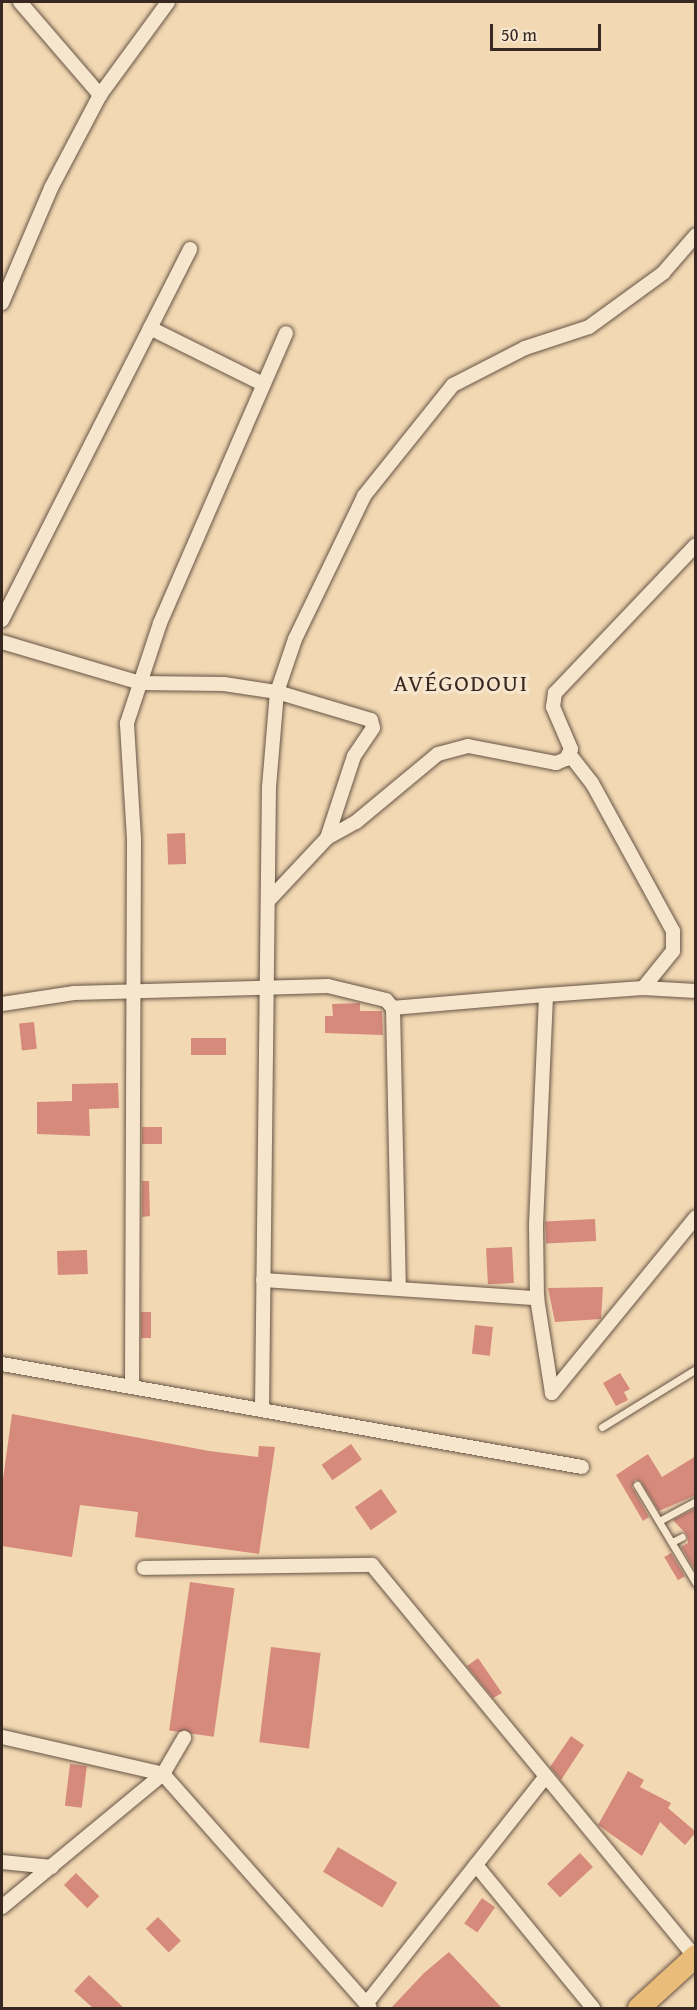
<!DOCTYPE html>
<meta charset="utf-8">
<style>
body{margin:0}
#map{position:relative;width:697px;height:2010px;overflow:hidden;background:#f3d9b3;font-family:"Gentium Book Plus",serif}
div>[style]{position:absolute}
.building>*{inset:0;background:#d68a7c;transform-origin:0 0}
.roads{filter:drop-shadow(0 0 2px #675446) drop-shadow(0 0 2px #675446)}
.service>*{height:7px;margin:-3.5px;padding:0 3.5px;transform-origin:3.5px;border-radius:3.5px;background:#f7e6ce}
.minor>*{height:14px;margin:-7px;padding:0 7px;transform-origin:7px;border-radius:7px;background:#f7e6ce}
.primary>*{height:22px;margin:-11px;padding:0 11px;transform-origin:11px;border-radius:11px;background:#eabc7a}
span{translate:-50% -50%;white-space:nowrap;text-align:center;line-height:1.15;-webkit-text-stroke:6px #f7e6ce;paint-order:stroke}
.quarter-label{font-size:24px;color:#382822;letter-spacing:1.5px}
.frame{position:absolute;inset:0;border:3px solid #382822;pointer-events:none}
.scale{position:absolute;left:490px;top:24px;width:111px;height:27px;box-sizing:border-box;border:3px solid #382822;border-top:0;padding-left:8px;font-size:18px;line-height:21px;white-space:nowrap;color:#382822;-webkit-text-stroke:4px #f7e6ce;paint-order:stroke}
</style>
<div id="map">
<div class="building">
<i style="left:185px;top:833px;width:31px;height:18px;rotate:88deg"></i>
<i style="clip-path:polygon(360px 1003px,360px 1011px,382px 1011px,383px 1035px,325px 1033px,325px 1016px,333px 1016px,332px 1004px)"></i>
<i style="left:34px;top:1022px;width:27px;height:15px;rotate:84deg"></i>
<i style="left:226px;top:1038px;width:17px;height:35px;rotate:90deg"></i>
<i style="clip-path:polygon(118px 1083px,119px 1108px,89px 1109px,90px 1136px,37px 1134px,37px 1102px,72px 1101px,72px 1084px)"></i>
<i style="left:162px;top:1127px;width:17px;height:20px;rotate:90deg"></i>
<i style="clip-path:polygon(142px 1181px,149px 1181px,150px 1216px,142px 1217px)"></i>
<i style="left:595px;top:1219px;width:22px;height:50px;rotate:87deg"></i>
<i style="left:512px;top:1247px;width:36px;height:26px;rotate:87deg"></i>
<i style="left:87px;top:1250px;width:24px;height:30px;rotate:88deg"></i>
<i style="clip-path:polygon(603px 1287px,601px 1319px,555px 1322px,548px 1288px)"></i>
<i style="left:141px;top:1312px;width:10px;height:26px"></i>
<i style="left:475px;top:1325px;width:18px;height:29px;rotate:6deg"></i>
<i style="clip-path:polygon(620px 1373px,630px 1389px,624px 1392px,628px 1400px,616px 1406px,603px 1383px)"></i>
<i style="clip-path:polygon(12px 1414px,209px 1451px,258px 1457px,259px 1446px,275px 1447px,259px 1554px,135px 1537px,138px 1512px,80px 1505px,72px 1557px,2px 1546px,2px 1486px)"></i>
<i style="left:351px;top:1444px;width:19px;height:36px;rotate:55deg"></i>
<i style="clip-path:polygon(648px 1454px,662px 1477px,696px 1456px,696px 1495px,659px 1511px,641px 1482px,635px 1480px,632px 1487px,649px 1517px,643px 1521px,616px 1475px)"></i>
<i style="left:381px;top:1489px;width:28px;height:32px;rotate:55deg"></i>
<i style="clip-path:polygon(696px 1508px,696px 1569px,695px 1570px,681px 1547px,688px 1543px,687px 1535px,673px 1520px)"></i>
<i style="left:671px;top:1553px;width:27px;height:8px;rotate:59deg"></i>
<i style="left:190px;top:1582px;width:45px;height:150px;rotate:8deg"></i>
<i style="left:271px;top:1647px;width:50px;height:96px;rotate:7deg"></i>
<i style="clip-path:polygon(478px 1658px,502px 1693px,493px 1698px,467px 1666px)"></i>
<i style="clip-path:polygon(571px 1736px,584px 1745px,561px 1780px,550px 1767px)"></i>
<i style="left:70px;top:1764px;width:17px;height:42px;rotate:7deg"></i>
<i style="clip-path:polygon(628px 1771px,644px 1780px,640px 1787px,671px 1803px,668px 1808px,696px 1832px,685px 1845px,660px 1822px,642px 1856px,598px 1825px)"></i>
<i style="left:338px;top:1847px;width:69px;height:29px;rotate:31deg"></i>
<i style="left:580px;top:1853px;width:19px;height:45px;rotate:47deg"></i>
<i style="left:76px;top:1873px;width:33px;height:17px;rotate:45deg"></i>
<i style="left:482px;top:1898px;width:16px;height:31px;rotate:35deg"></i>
<i style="left:158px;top:1917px;width:33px;height:17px;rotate:46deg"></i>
<i style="clip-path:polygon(449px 1952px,502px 2008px,391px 2008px,424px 1973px)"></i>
<i style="clip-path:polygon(89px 1975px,124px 2008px,93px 2008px,74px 1991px)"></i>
</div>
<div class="roads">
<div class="service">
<i style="left:602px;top:1427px;width:110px;rotate:-31.7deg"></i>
<i style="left:637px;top:1485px;width:114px;rotate:59deg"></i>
<i style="left:659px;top:1521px;width:42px;rotate:-28.4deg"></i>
<i style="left:672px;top:1542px;width:11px;rotate:-27deg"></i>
</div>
<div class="minor">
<i style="left:20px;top:2px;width:123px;rotate:49.3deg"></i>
<i style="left:2px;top:303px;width:125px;rotate:-66.9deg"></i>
<i style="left:51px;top:188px;width:105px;rotate:-62.2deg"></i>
<i style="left:100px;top:95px;width:115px;rotate:-53.8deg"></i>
<i style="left:150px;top:328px;width:126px;rotate:26.4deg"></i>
<i style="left:2px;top:620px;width:416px;rotate:-63.1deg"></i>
<i style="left:2px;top:642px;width:144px;rotate:16.5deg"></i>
<i style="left:140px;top:683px;width:84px;rotate:0.7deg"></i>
<i style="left:224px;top:684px;width:54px;rotate:8.6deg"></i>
<i style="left:277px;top:692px;width:98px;rotate:16.6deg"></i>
<i style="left:371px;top:720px;width:8px;rotate:76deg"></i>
<i style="left:373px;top:728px;width:34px;rotate:124deg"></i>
<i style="left:354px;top:756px;width:86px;rotate:108.2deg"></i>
<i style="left:570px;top:755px;width:36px;rotate:52deg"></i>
<i style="left:592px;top:783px;width:169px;rotate:61.3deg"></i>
<i style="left:673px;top:931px;width:20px;rotate:90deg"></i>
<i style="left:673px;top:951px;width:48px;rotate:129deg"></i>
<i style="left:269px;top:900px;width:85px;rotate:-46.9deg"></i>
<i style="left:327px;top:838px;width:33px;rotate:-29deg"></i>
<i style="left:356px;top:822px;width:107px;rotate:-39.7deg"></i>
<i style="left:438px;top:754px;width:31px;rotate:-15deg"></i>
<i style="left:468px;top:746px;width:90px;rotate:10.9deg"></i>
<i style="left:556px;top:763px;width:11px;rotate:-22deg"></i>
<i style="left:566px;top:759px;width:11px;rotate:-63deg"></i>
<i style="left:571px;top:749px;width:46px;rotate:-113.2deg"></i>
<i style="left:553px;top:707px;width:14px;rotate:-82deg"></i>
<i style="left:555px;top:693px;width:204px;rotate:-46.4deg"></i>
<i style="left:2px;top:1004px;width:73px;rotate:-8.7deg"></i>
<i style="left:74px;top:993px;width:254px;rotate:-1.6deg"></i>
<i style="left:328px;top:986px;width:60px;rotate:13.6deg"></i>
<i style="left:386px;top:1000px;width:11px;rotate:49deg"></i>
<i style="left:393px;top:1008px;width:281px;rotate:88.8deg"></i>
<i style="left:393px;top:1008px;width:154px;rotate:-4.9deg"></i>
<i style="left:263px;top:1280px;width:275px;rotate:3.8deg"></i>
<i style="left:2px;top:1364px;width:589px;rotate:10.07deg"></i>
<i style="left:132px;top:1387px;width:548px;rotate:-89.79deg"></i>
<i style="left:134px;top:839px;width:116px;rotate:-93.5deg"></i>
<i style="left:127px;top:723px;width:105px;rotate:-71.7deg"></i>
<i style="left:160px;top:623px;width:316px;rotate:-66.5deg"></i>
<i style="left:552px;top:1393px;width:96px;rotate:-99deg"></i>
<i style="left:537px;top:1298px;width:73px;rotate:-90.8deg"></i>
<i style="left:536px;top:1225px;width:230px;rotate:-87.5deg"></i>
<i style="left:546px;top:995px;width:97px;rotate:-4.1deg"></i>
<i style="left:643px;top:988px;width:53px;rotate:3.2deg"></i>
<i style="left:552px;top:1393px;width:227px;rotate:-50.7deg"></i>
<i style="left:262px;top:1410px;width:623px;rotate:-89.36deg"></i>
<i style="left:269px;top:787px;width:95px;rotate:-85.2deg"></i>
<i style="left:277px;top:692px;width:56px;rotate:-71.2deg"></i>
<i style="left:295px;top:639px;width:159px;rotate:-64.2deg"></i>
<i style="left:364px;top:496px;width:142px;rotate:-51.3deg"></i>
<i style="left:453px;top:385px;width:81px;rotate:-27.2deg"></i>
<i style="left:525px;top:348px;width:67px;rotate:-18.2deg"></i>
<i style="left:589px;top:327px;width:92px;rotate:-36.1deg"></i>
<i style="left:663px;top:273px;width:50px;rotate:-49deg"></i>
<i style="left:144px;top:1568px;width:228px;rotate:-0.8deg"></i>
<i style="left:372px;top:1565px;width:508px;rotate:50.51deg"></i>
<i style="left:2px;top:1737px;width:165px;rotate:12.9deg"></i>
<i style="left:163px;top:1774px;width:312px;rotate:48.5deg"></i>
<i style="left:2px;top:1862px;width:50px;rotate:5.7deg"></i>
<i style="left:476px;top:1865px;width:185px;rotate:50.7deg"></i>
<i style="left:2px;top:1907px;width:209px;rotate:-39.6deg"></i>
<i style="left:163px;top:1774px;width:42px;rotate:-59.7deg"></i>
<i style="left:366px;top:2004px;width:287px;rotate:-51.7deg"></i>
</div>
<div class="primary">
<i style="left:639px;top:2008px;width:77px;rotate:-42.4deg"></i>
</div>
</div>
<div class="quarter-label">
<span style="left:461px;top:683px">AVÉGODOUI</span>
</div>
<div class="frame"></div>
<div class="scale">50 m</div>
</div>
